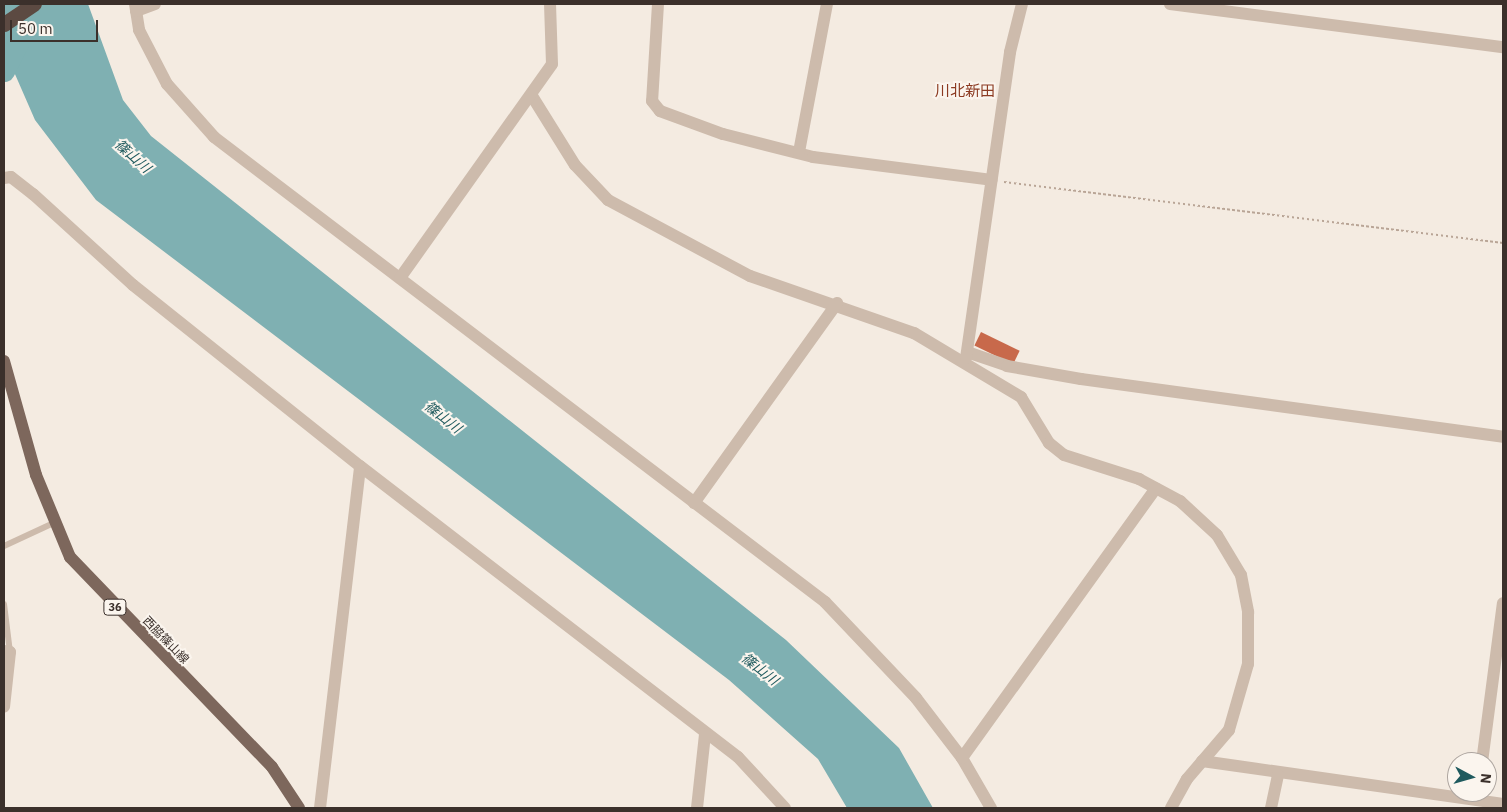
<!DOCTYPE html>
<meta charset="utf-8">
<style>
body{margin:0}
#map{position:relative;width:1507px;height:812px;overflow:hidden;background:#f4ebe1;font-family:"IBM Plex Sans","Noto Sans JP",sans-serif}
div>[style]{position:absolute}
.water>*{inset:0;background:#7fb0b2}
.river>*{height:21px;margin:-10.5px;padding:0 10.5px;transform-origin:10.5px;border-radius:10.5px;background:#7fb0b2}
.building>*{inset:0;background:#c8694b;transform-origin:0 0}
.path>*{height:2px;margin-top:-1px;transform-origin:0;background:repeating-linear-gradient(90deg,#b9a596 0 2.5px,transparent 0 5px)}
.lane>*{height:6px;margin:-3px;padding:0 3px;transform-origin:3px;border-radius:3px;background:#cdbbac}
.street>*{height:12px;margin:-6px;padding:0 6px;transform-origin:6px;border-radius:6px;background:#cdbbac}
.primary>*{height:12px;margin:-6px;padding:0 6px;transform-origin:6px;border-radius:6px;background:#7d675c}
.highway>*{height:15px;margin:-7.5px;padding:0 7.5px;transform-origin:7.5px;border-radius:7.5px;background:#5c4a42}
span{translate:-50% -50%;white-space:nowrap;text-align:center;line-height:1.15;-webkit-text-stroke:4px #fbf5ee;paint-order:stroke}
.shield-label span{padding:1px 4px;background:#fbf5ee;border:1px solid;border-radius:4px;-webkit-text-stroke-width:0}
.shield-label{font-size:11px;color:#3b302b;font-weight:700}
.street-label{font-size:12px;color:#3b302b}
.water-label{font-size:14px;color:#1f5a5e;font-style:italic}
.quarter-label{font-size:15px;color:#8c3b22}
.frame{position:absolute;inset:0;border:5px solid #3b302b;pointer-events:none}
.north{position:absolute;left:1447px;top:752px;width:50px;height:50px;box-sizing:border-box;background:#fbf5ee;border:1px solid #aea6a0;border-radius:50%;rotate:96deg;font-size:14px;font-weight:700;line-height:20px;text-align:center;color:#3b302b}
.north::after{content:'';display:block;margin:auto;width:18px;height:22px;background:#1f5a5e;clip-path:polygon(50% 0,100% 100%,50% 72%,0 100%)}
.scale{position:absolute;left:10px;top:20px;width:88px;height:22px;box-sizing:border-box;border:2px solid #3b302b;border-top:0;padding-left:6px;font-size:15px;line-height:18px;white-space:nowrap;color:#3b302b;-webkit-text-stroke:4px #fbf5ee;paint-order:stroke}
</style>
<div id="map">
<div class="water">
<i style="clip-path:polygon(4px 4px,88px 4px,123px 100px,151px 136px,786px 640px,899px 748px,933px 808px,847px 808px,818px 759px,729px 680px,96px 200px,35px 120px,4px 49px)"></i>
</div>
<div class="river">
<i style="left:4px;top:71px;width:40px;rotate:-63.4deg"></i>
</div>
<div class="building">
<i style="left:981px;top:332px;width:43px;height:15px;rotate:26deg"></i>
</div>
<div class="path">
<i style="left:1004px;top:182px;width:503px;rotate:6.97deg"></i>
</div>
<div class="lane">
<i style="left:4px;top:546px;width:57px;rotate:-24.8deg"></i>
<i style="left:4px;top:604px;width:48px;rotate:82.9deg"></i>
</div>
<div class="street">
<i style="left:135px;top:4px;width:26px;rotate:81deg"></i>
<i style="left:139px;top:30px;width:61px;rotate:62.6deg"></i>
<i style="left:167px;top:84px;width:71px;rotate:48.4deg"></i>
<i style="left:214px;top:137px;width:768px;rotate:37.27deg"></i>
<i style="left:825px;top:602px;width:132px;rotate:46.5deg"></i>
<i style="left:916px;top:698px;width:76px;rotate:52.5deg"></i>
<i style="left:962px;top:758px;width:58px;rotate:59.9deg"></i>
<i style="left:658px;top:4px;width:97px;rotate:93.5deg"></i>
<i style="left:652px;top:101px;width:13px;rotate:51deg"></i>
<i style="left:660px;top:111px;width:67px;rotate:20.1deg"></i>
<i style="left:723px;top:134px;width:93px;rotate:14.3deg"></i>
<i style="left:813px;top:157px;width:180px;rotate:7.3deg"></i>
<i style="left:1170px;top:4px;width:336px;rotate:7.4deg"></i>
<i style="left:136px;top:11px;width:20px;rotate:-20deg"></i>
<i style="left:532px;top:96px;width:81px;rotate:58.1deg"></i>
<i style="left:575px;top:165px;width:48px;rotate:46.7deg"></i>
<i style="left:608px;top:200px;width:161px;rotate:28.2deg"></i>
<i style="left:750px;top:276px;width:174px;rotate:19.2deg"></i>
<i style="left:914px;top:333px;width:125px;rotate:30.9deg"></i>
<i style="left:1021px;top:397px;width:54px;rotate:58.7deg"></i>
<i style="left:1049px;top:443px;width:19px;rotate:39deg"></i>
<i style="left:1064px;top:455px;width:79px;rotate:17.7deg"></i>
<i style="left:1139px;top:479px;width:47px;rotate:28.2deg"></i>
<i style="left:1180px;top:501px;width:50px;rotate:42.6deg"></i>
<i style="left:1217px;top:535px;width:47px;rotate:59deg"></i>
<i style="left:1241px;top:575px;width:38px;rotate:79deg"></i>
<i style="left:1248px;top:612px;width:52px;rotate:90deg"></i>
<i style="left:1248px;top:664px;width:69px;rotate:106.1deg"></i>
<i style="left:1229px;top:730px;width:65px;rotate:130.6deg"></i>
<i style="left:1187px;top:779px;width:33px;rotate:119deg"></i>
<i style="left:799px;top:152px;width:151px;rotate:-79.3deg"></i>
<i style="left:4px;top:178px;width:7px;rotate:-8deg"></i>
<i style="left:11px;top:177px;width:28px;rotate:38deg"></i>
<i style="left:33px;top:194px;width:135px;rotate:42.3deg"></i>
<i style="left:133px;top:285px;width:290px;rotate:38.6deg"></i>
<i style="left:360px;top:466px;width:477px;rotate:37.6deg"></i>
<i style="left:738px;top:757px;width:69px;rotate:47.3deg"></i>
<i style="left:400px;top:278px;width:262px;rotate:-54.6deg"></i>
<i style="left:552px;top:64px;width:60px;rotate:-91.9deg"></i>
<i style="left:970px;top:353px;width:39px;rotate:19deg"></i>
<i style="left:1007px;top:366px;width:75px;rotate:10deg"></i>
<i style="left:1081px;top:379px;width:426px;rotate:7.8deg"></i>
<i style="left:966px;top:358px;width:309px;rotate:-81.8deg"></i>
<i style="left:1010px;top:52px;width:49px;rotate:-76deg"></i>
<i style="left:694px;top:503px;width:246px;rotate:-54.4deg"></i>
<i style="left:4px;top:651px;width:6px;rotate:9deg"></i>
<i style="left:10px;top:652px;width:55px;rotate:96.2deg"></i>
<i style="left:962px;top:758px;width:332px;rotate:-54.3deg"></i>
<i style="left:1202px;top:761px;width:304px;rotate:8.1deg"></i>
<i style="left:1482px;top:762px;width:160px;rotate:-82.5deg"></i>
<i style="left:320px;top:808px;width:344px;rotate:-83.3deg"></i>
<i style="left:697px;top:808px;width:74px;rotate:-83.8deg"></i>
<i style="left:1271px;top:808px;width:34px;rotate:-78deg"></i>
</div>
<div class="primary">
<i style="left:4px;top:361px;width:118px;rotate:74.3deg"></i>
<i style="left:36px;top:475px;width:89px;rotate:67.5deg"></i>
<i style="left:70px;top:557px;width:291px;rotate:46.1deg"></i>
<i style="left:272px;top:767px;width:49px;rotate:56.6deg"></i>
</div>
<div class="highway">
<i style="left:4px;top:24px;width:36px;rotate:-34deg"></i>
</div>
<div class="shield-label">
<span style="left:115px;top:607px">36</span>
</div>
<div class="street-label">
<span style="left:166px;top:640px;rotate:46deg">西脇篠山線</span>
</div>
<div class="water-label">
<span style="left:133px;top:156px;rotate:42deg">篠山川</span>
<span style="left:443px;top:417px;rotate:38deg">篠山川</span>
<span style="left:760px;top:669px;rotate:38deg">篠山川</span>
</div>
<div class="quarter-label">
<span style="left:965px;top:91px">川北新田</span>
</div>
<div class="frame"></div>
<div class="north">N</div>
<div class="scale">50 m</div>
</div>
